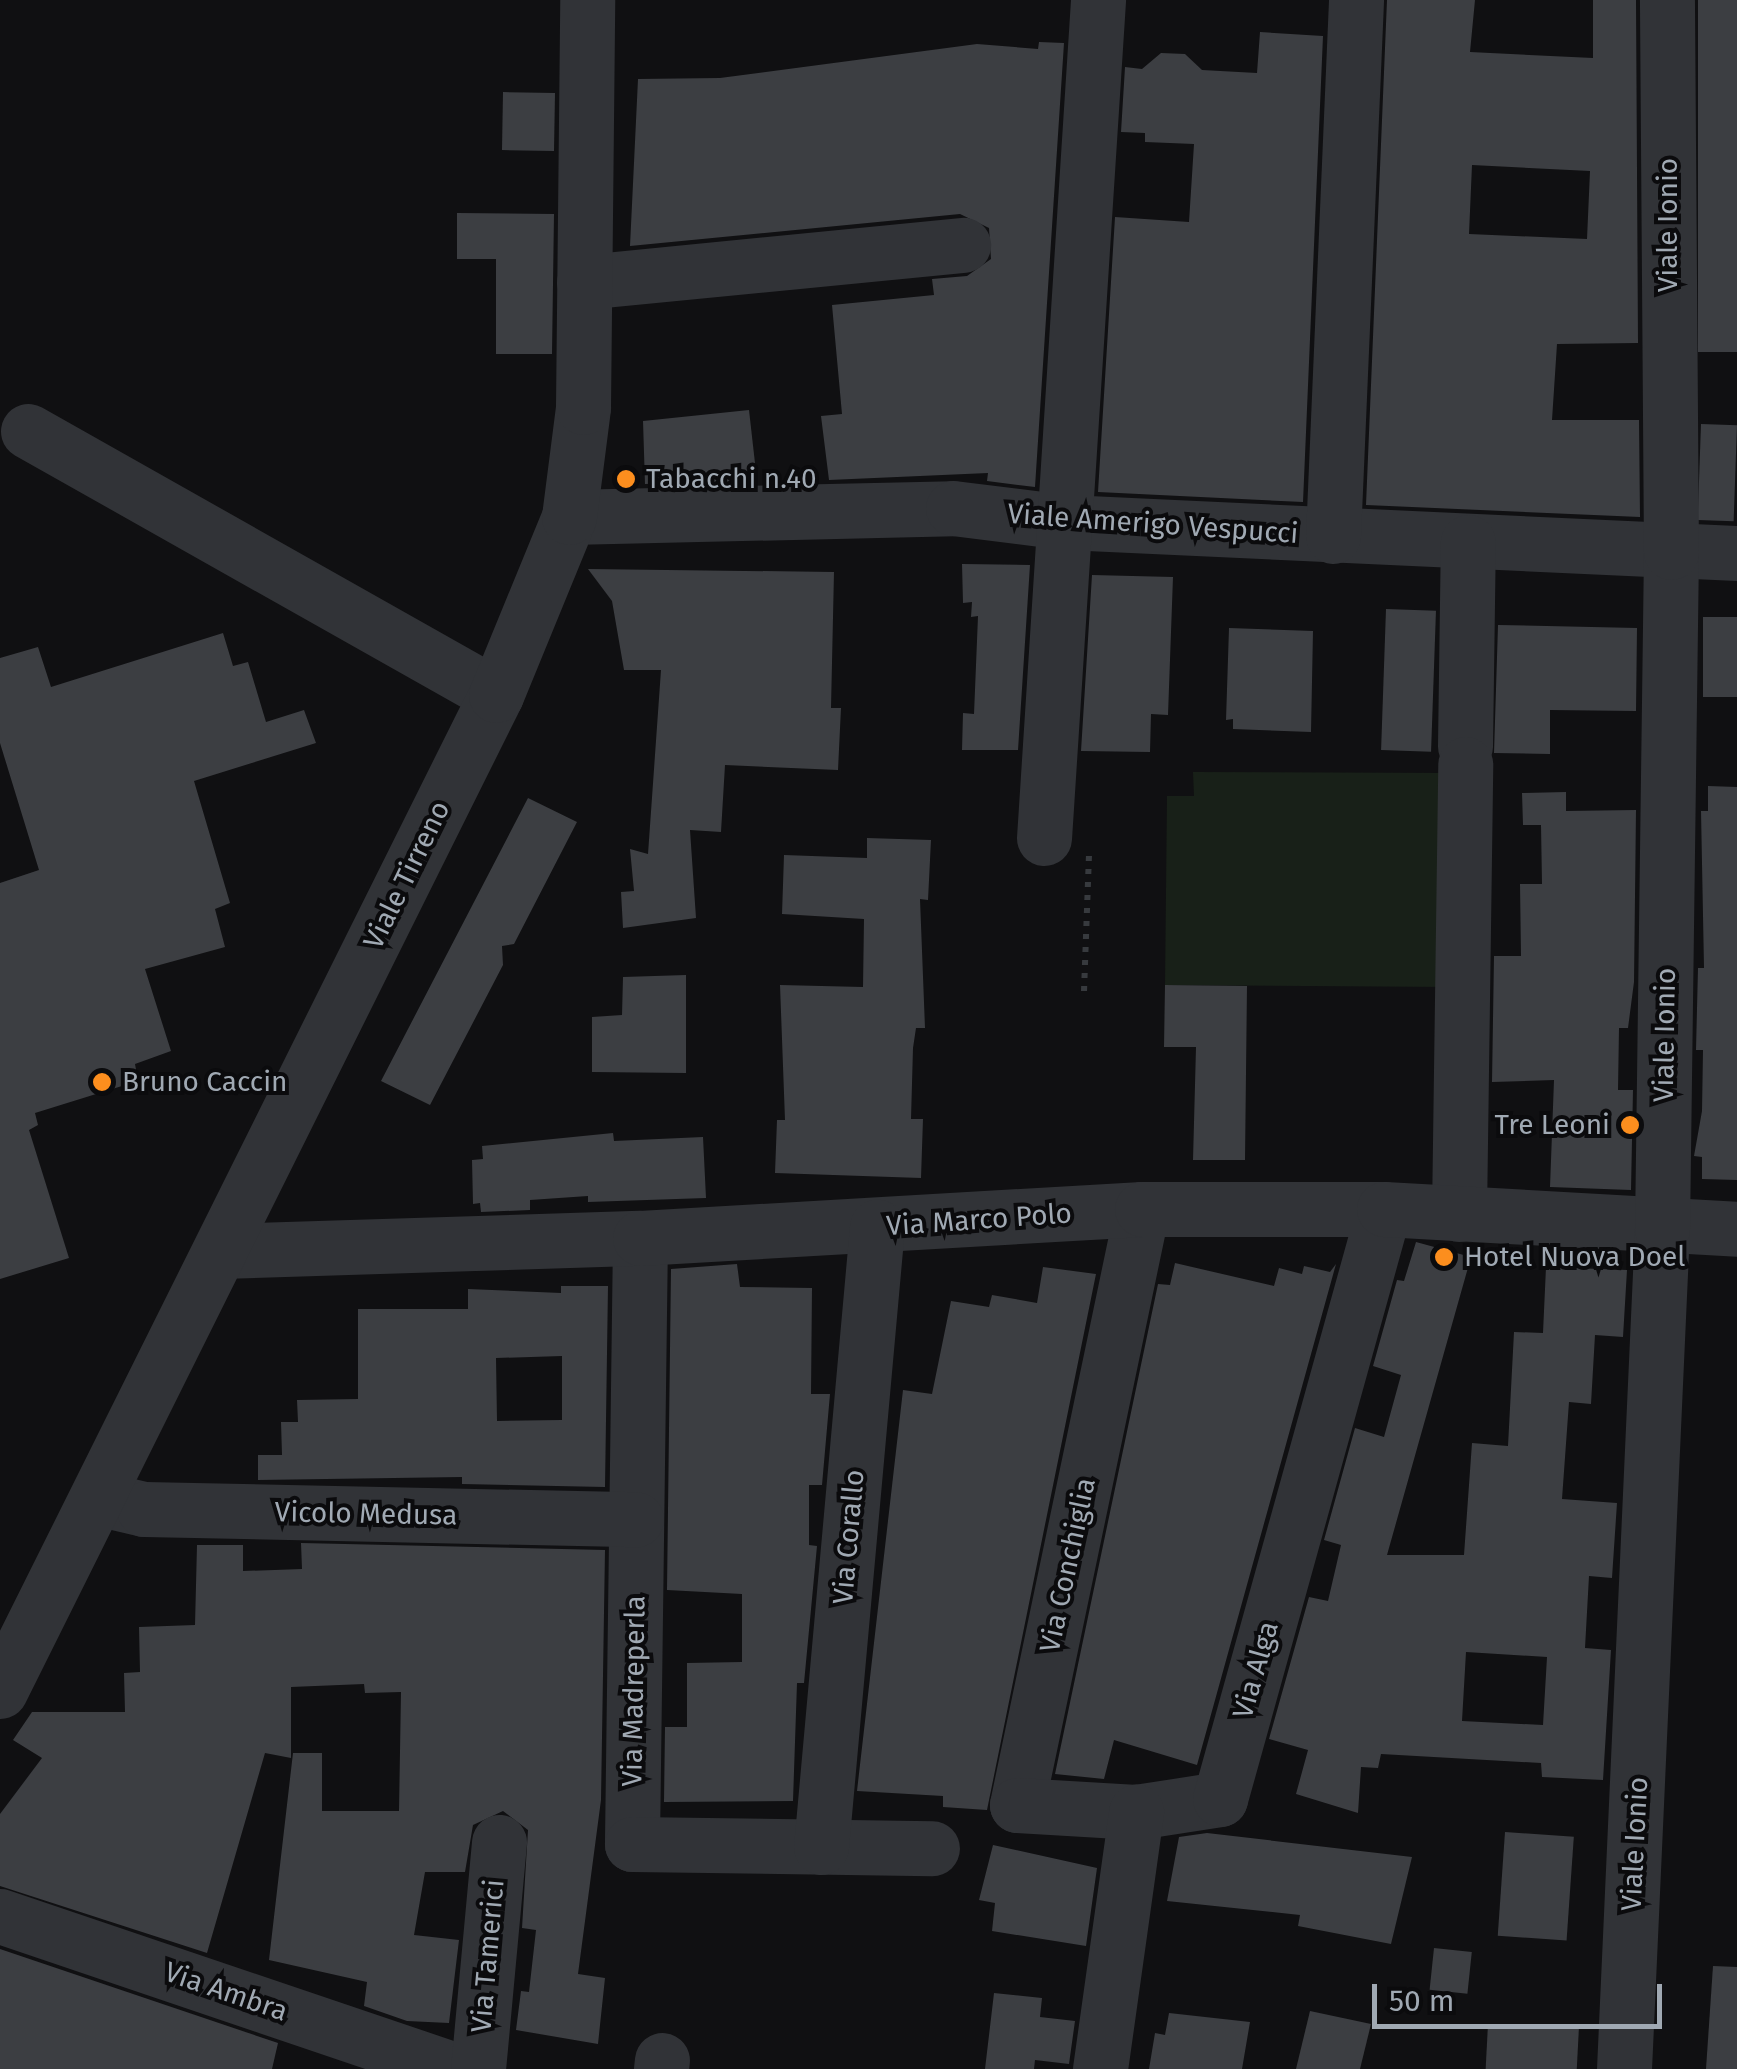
<!DOCTYPE html>
<style>
body{margin:0}
#map{position:relative;width:1737px;height:2069px;overflow:hidden;background:#101012;font-family:"Fira Sans",sans-serif}
div>[style]{position:absolute}
.green>*{inset:0;background:#182018}
.building>*{inset:0;background:#3c3e42;transform-origin:0 0}
.path>*{height:6px;margin-top:-3px;transform-origin:0;background:repeating-linear-gradient(90deg,#373a3e 0 5px,transparent 0 13px)}
.minor>*{height:55px;margin:-27.5px;padding:0 27.5px;transform-origin:27.5px;border-radius:27.5px;background:#313337}
.dots>*{width:28px;height:28px;translate:-50% -50%;box-sizing:border-box;border:5px solid #0b0b0d;border-radius:50%}
span{translate:-50% -50%;white-space:nowrap;text-align:center;line-height:1.15;-webkit-text-stroke:8px #0b0b0d;paint-order:stroke}
.street-label{font-size:28px;color:#a0a9b3}
.poi-label{font-size:28px;color:#a0a9b3}
.left{translate:0 -50%;text-align:left}
.right{translate:-100% -50%;text-align:right}
.scale{position:absolute;left:1372px;top:1984px;width:290px;height:45px;box-sizing:border-box;border:5px solid #a0a9b3;border-top:0;padding-left:12px;font-size:30px;line-height:35px;white-space:nowrap;color:#a0a9b3;-webkit-text-stroke:8px #0b0b0d;paint-order:stroke}
</style>
<div id="map">
<div class="green">
<i style="clip-path:polygon(1193px 772px,1452px 773px,1449px 987px,1165px 985px,1167px 796px,1194px 796px)"></i>
</div>
<div class="building">
<i style="clip-path:polygon(evenodd,1387px 0,1475px 0,1470px 52px,1593px 58px,1593px 0,1636px 0,1638px 343px,1557px 344px,1552px 420px,1639px 420px,1640px 517px,1366px 505px,1387px 0,1472px 165px,1590px 171px,1587px 239px,1469px 234px,1472px 165px)"></i>
<i style="left:1698px;top:0;width:39px;height:352px"></i>
<i style="clip-path:polygon(1260px 32px,1323px 36px,1303px 502px,1098px 492px,1115px 217px,1189px 222px,1194px 144px,1145px 142px,1145px 133px,1121px 132px,1125px 67px,1142px 69px,1161px 53px,1185px 54px,1202px 70px,1257px 73px)"></i>
<i style="clip-path:polygon(1039px 42px,1064px 43px,1035px 487px,987px 481px,988px 473px,829px 480px,821px 416px,842px 414px,832px 305px,934px 295px,932px 279px,967px 276px,991px 259px,989px 228px,960px 214px,630px 246px,638px 79px,720px 78px,977px 44px,1038px 49px)"></i>
<i style="left:555px;top:93px;width:58px;height:52px;rotate:91deg"></i>
<i style="clip-path:polygon(457px 213px,554px 214px,552px 354px,496px 354px,496px 259px,457px 259px)"></i>
<i style="clip-path:polygon(749px 410px,757px 481px,645px 484px,643px 421px)"></i>
<i style="left:1701px;top:424px;width:36px;height:96px;rotate:2deg"></i>
<i style="clip-path:polygon(962px 564px,1030px 565px,1018px 750px,962px 750px,963px 713px,974px 714px,978px 616px,971px 617px,972px 602px,963px 603px)"></i>
<i style="clip-path:polygon(588px 569px,834px 572px,831px 708px,841px 708px,838px 770px,725px 765px,721px 832px,690px 830px,696px 918px,623px 928px,621px 892px,634px 891px,630px 849px,648px 854px,661px 670px,624px 670px,612px 601px)"></i>
<i style="clip-path:polygon(1092px 575px,1173px 577px,1168px 715px,1151px 714px,1150px 752px,1081px 751px)"></i>
<i style="left:1386px;top:609px;width:50px;height:141px;rotate:2deg"></i>
<i style="left:1703px;top:617px;width:34px;height:80px"></i>
<i style="clip-path:polygon(1498px 625px,1637px 628px,1636px 711px,1550px 710px,1550px 754px,1494px 753px)"></i>
<i style="clip-path:polygon(1229px 628px,1313px 631px,1311px 732px,1233px 729px,1233px 719px,1226px 720px)"></i>
<i style="clip-path:polygon(223px 633px,233px 666px,248px 662px,266px 722px,304px 710px,316px 743px,194px 781px,230px 903px,215px 909px,225px 947px,145px 969px,171px 1051px,135px 1064px,138px 1081px,35px 1113px,38px 1125px,29px 1130px,69px 1258px,0 1279px,0 883px,39px 870px,0 743px,0 658px,38px 647px,51px 687px)"></i>
<i style="clip-path:polygon(1708px 786px,1737px 787px,1737px 1180px,1702px 1179px,1702px 1157px,1694px 1156px,1702px 1111px,1703px 1050px,1696px 1050px,1698px 968px,1704px 968px,1701px 811px,1708px 811px)"></i>
<i style="clip-path:polygon(1566px 792px,1566px 811px,1636px 810px,1634px 982px,1628px 1028px,1619px 1028px,1618px 1090px,1633px 1090px,1631px 1190px,1550px 1187px,1554px 1080px,1492px 1082px,1494px 956px,1521px 956px,1520px 884px,1542px 884px,1541px 825px,1523px 825px,1522px 793px)"></i>
<i style="clip-path:polygon(528px 798px,577px 822px,514px 944px,502px 946px,503px 965px,430px 1105px,381px 1081px)"></i>
<i style="clip-path:polygon(867px 838px,931px 840px,928px 900px,920px 899px,925px 1028px,916px 1028px,913px 1048px,911px 1119px,923px 1119px,921px 1178px,775px 1173px,777px 1120px,785px 1120px,780px 985px,863px 987px,864px 919px,782px 914px,784px 855px,867px 858px)"></i>
<i style="clip-path:polygon(686px 975px,686px 1073px,592px 1072px,592px 1017px,622px 1015px,623px 977px)"></i>
<i style="clip-path:polygon(1165px 985px,1247px 986px,1245px 1160px,1193px 1160px,1196px 1047px,1164px 1047px)"></i>
<i style="clip-path:polygon(613px 1133px,614px 1141px,703px 1137px,706px 1198px,588px 1202px,588px 1196px,530px 1200px,530px 1210px,481px 1212px,480px 1203px,473px 1204px,472px 1160px,483px 1159px,482px 1146px)"></i>
<i style="clip-path:polygon(evenodd,1416px 1242px,1471px 1257px,1387px 1555px,1464px 1555px,1472px 1443px,1508px 1446px,1514px 1332px,1543px 1333px,1546px 1267px,1627px 1270px,1623px 1337px,1595px 1335px,1591px 1404px,1569px 1402px,1562px 1499px,1617px 1503px,1612px 1578px,1589px 1576px,1585px 1648px,1611px 1650px,1603px 1780px,1542px 1777px,1541px 1763px,1381px 1754px,1378px 1768px,1361px 1767px,1358px 1813px,1296px 1794px,1308px 1750px,1269px 1739px,1309px 1597px,1328px 1601px,1341px 1545px,1324px 1540px,1355px 1428px,1384px 1437px,1401px 1375px,1373px 1366px,1397px 1280px,1404px 1281px,1416px 1242px,1466px 1652px,1547px 1657px,1543px 1725px,1462px 1721px,1466px 1652px)"></i>
<i style="clip-path:polygon(1175px 1263px,1274px 1286px,1279px 1268px,1302px 1274px,1304px 1266px,1330px 1272px,1336px 1264px,1197px 1765px,1114px 1740px,1104px 1779px,1055px 1774px,1158px 1284px,1170px 1285px)"></i>
<i style="clip-path:polygon(737px 1264px,740px 1287px,812px 1288px,811px 1394px,830px 1394px,822px 1485px,809px 1485px,809px 1545px,817px 1546px,804px 1683px,797px 1683px,793px 1801px,664px 1802px,665px 1727px,687px 1727px,687px 1663px,742px 1662px,742px 1594px,667px 1590px,671px 1269px)"></i>
<i style="clip-path:polygon(1043px 1267px,1096px 1274px,987px 1810px,943px 1807px,943px 1796px,857px 1791px,903px 1390px,932px 1394px,951px 1301px,989px 1307px,992px 1295px,1037px 1303px)"></i>
<i style="clip-path:polygon(evenodd,561px 1286px,608px 1286px,605px 1487px,462px 1484px,462px 1477px,258px 1480px,258px 1455px,282px 1455px,281px 1422px,298px 1422px,297px 1400px,358px 1399px,358px 1309px,468px 1309px,468px 1289px,561px 1293px,561px 1286px,562px 1356px,562px 1420px,497px 1421px,496px 1358px,562px 1356px)"></i>
<i style="clip-path:polygon(301px 1543px,605px 1550px,601px 1800px,578px 1974px,605px 1978px,598px 2044px,516px 2030px,521px 1991px,529px 1992px,536px 1930px,522px 1928px,528px 1830px,503px 1811px,473px 1825px,465px 1872px,425px 1872px,414px 1935px,459px 1940px,449px 2023px,407px 2021px,364px 2006px,367px 1982px,269px 1960px,293px 1753px,322px 1753px,322px 1811px,399px 1811px,401px 1692px,365px 1693px,364px 1684px,291px 1687px,291px 1758px,265px 1753px,207px 1953px,0 1886px,0 1814px,42px 1758px,13px 1740px,32px 1712px,125px 1712px,124px 1673px,140px 1672px,139px 1627px,195px 1625px,197px 1545px,243px 1545px,243px 1571px,302px 1569px)"></i>
<i style="left:1505px;top:1832px;width:69px;height:104px;rotate:4deg"></i>
<i style="clip-path:polygon(1207px 1833px,1412px 1857px,1391px 1944px,1298px 1926px,1300px 1915px,1167px 1901px,1179px 1837px)"></i>
<i style="clip-path:polygon(993px 1845px,1097px 1868px,1086px 1946px,992px 1931px,995px 1903px,979px 1900px)"></i>
<i style="left:1434px;top:1948px;width:38px;height:42px;rotate:6deg"></i>
<i style="clip-path:polygon(0 1949px,278px 2043px,272px 2069px,0 2069px)"></i>
<i style="clip-path:polygon(1713px 1966px,1737px 1967px,1737px 2069px,1706px 2069px)"></i>
<i style="clip-path:polygon(994px 1993px,1042px 1998px,1040px 2017px,1075px 2021px,1069px 2064px,1035px 2060px,1034px 2069px,985px 2069px)"></i>
<i style="clip-path:polygon(1310px 2011px,1371px 2024px,1360px 2069px,1296px 2069px)"></i>
<i style="clip-path:polygon(1169px 2013px,1250px 2022px,1242px 2069px,1149px 2069px,1155px 2033px,1165px 2035px)"></i>
<i style="left:1488px;top:2024px;width:91px;height:45px;rotate:3deg"></i>
</div>
<div class="path">
<i style="left:1084px;top:991px;width:139px;rotate:-87.9deg"></i>
</div>
<div class="minor">
<i style="left:584px;top:282px;width:381px;rotate:-5.6deg"></i>
<i style="left:28px;top:431px;width:537px;rotate:29.43deg"></i>
<i style="left:569px;top:517px;width:384px;rotate:-1.3deg"></i>
<i style="left:953px;top:508px;width:114px;rotate:7.1deg"></i>
<i style="left:1066px;top:522px;width:672px;rotate:2.65deg"></i>
<i style="left:1333px;top:536px;width:536px;rotate:-87.54deg"></i>
<i style="left:1465px;top:746px;width:204px;rotate:-89.2deg"></i>
<i style="left:1044px;top:838px;width:840px;rotate:-86.31deg"></i>
<i style="left:1142px;top:1209px;width:609px;rotate:101.85deg"></i>
<i style="left:1017px;top:1805px;width:119px;rotate:3.4deg"></i>
<i style="left:1136px;top:1812px;width:85px;rotate:-8.8deg"></i>
<i style="left:1220px;top:1799px;width:612px;rotate:-74.47deg"></i>
<i style="left:1459px;top:1214px;width:450px;rotate:-89.2deg"></i>
<i style="left:640px;top:1238px;width:606px;rotate:90.76deg"></i>
<i style="left:632px;top:1844px;width:300px;rotate:0.8deg"></i>
<i style="left:220px;top:1251px;width:420px;rotate:-1.8deg"></i>
<i style="left:640px;top:1238px;width:503px;rotate:-3.31deg"></i>
<i style="left:1142px;top:1209px;width:242px"></i>
<i style="left:1384px;top:1209px;width:354px;rotate:3.2deg"></i>
<i style="left:97px;top:1498px;width:48px;rotate:13.2deg"></i>
<i style="left:144px;top:1509px;width:492px;rotate:1.2deg"></i>
<i style="left:0;top:1691px;width:1113px;rotate:-63.53deg"></i>
<i style="left:496px;top:695px;width:192px;rotate:-67.7deg"></i>
<i style="left:569px;top:517px;width:111px;rotate:-82.7deg"></i>
<i style="left:583px;top:407px;width:407px;rotate:-89.4deg"></i>
<i style="left:821px;top:1847px;width:623px;rotate:-84.84deg"></i>
<i style="left:0;top:1916px;width:478px;rotate:18.7deg"></i>
<i style="left:478px;top:2069px;width:228px;rotate:-84.7deg"></i>
<i style="left:661px;top:2069px;width:9px;rotate:-84deg"></i>
<i style="left:1100px;top:2069px;width:260px;rotate:-82deg"></i>
<i style="left:1624px;top:2069px;width:841px;rotate:-87.41deg"></i>
<i style="left:1662px;top:1229px;width:677px;rotate:-89.24deg"></i>
<i style="left:1671px;top:552px;width:552px;rotate:-90.42deg"></i>
</div>
<div class="dots">
<i style="left:626px;top:479px;background:#fc8e1e"></i>
<i style="left:102px;top:1082px;background:#fc8e1e"></i>
<i style="left:1630px;top:1125px;background:#fc8e1e"></i>
<i style="left:1444px;top:1257px;background:#fc8e1e"></i>
</div>
<div class="street-label">
<span style="left:1668px;top:225px;rotate:-90deg">Viale Ionio</span>
<span style="left:1153px;top:524px;rotate:4deg">Viale Amerigo Vespucci</span>
<span style="left:407px;top:875px;rotate:-64deg">Viale Tirreno</span>
<span style="left:1665px;top:1035px;rotate:-89deg">Viale Ionio</span>
<span style="left:979px;top:1220px;rotate:-4deg">Via Marco Polo</span>
<span style="left:366px;top:1514px;rotate:1deg">Vicolo Medusa</span>
<span style="left:849px;top:1537px;rotate:-85deg">Via Corallo</span>
<span style="left:1068px;top:1565px;rotate:-78deg">Via Conchiglia</span>
<span style="left:1256px;top:1670px;rotate:-74deg">Via Alga</span>
<span style="left:634px;top:1691px;rotate:-89deg">Via Madreperla</span>
<span style="left:1635px;top:1844px;rotate:-87deg">Viale Ionio</span>
<span style="left:488px;top:1956px;rotate:-85deg">Via Tamerici</span>
<span style="left:226px;top:1992px;rotate:19deg">Via Ambra</span>
</div>
<div class="poi-label">
<span class="left" style="left:646px;top:479px">Tabacchi n.40</span>
<span class="left" style="left:122px;top:1082px">Bruno Caccin</span>
<span class="right" style="left:1610px;top:1125px">Tre Leoni</span>
<span class="left" style="left:1464px;top:1257px">Hotel Nuova Doel</span>
</div>
<div class="scale">50 m</div>
</div>
